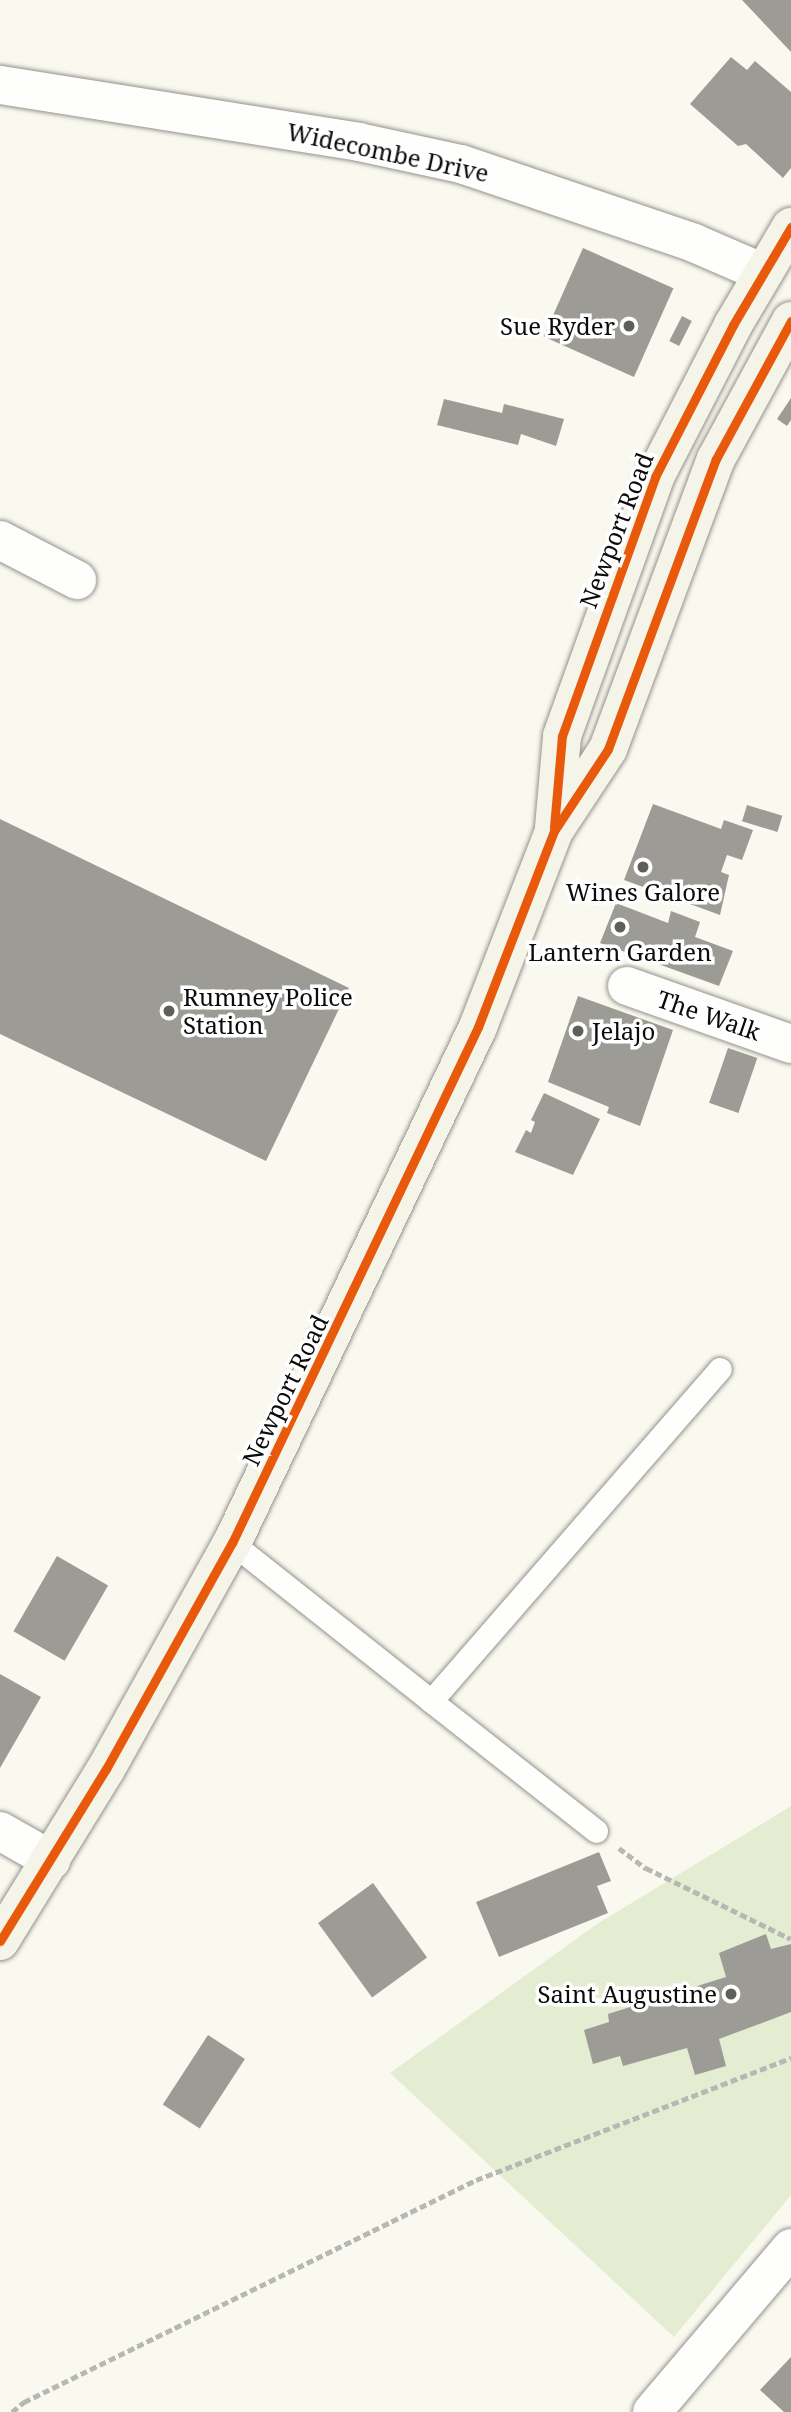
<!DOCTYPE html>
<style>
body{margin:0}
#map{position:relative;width:791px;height:2412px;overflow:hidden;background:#faf9ef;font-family:"Noto Serif",serif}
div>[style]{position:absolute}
.cemetery>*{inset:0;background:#e4ecd1}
.building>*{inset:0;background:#9c9b95;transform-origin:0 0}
.path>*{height:4.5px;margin-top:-2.25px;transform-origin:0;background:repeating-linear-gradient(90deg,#b7b7b5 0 7px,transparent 0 10.5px)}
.roads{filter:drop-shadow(0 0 2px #93928e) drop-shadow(0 0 2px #93928e)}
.service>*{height:23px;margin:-11.5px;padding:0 11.5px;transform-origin:11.5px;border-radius:11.5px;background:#fefefd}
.minor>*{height:38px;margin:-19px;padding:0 19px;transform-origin:19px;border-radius:19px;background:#fefefd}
.secondary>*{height:38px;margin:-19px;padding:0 19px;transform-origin:19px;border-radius:19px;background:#f4f4e8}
.cycleway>*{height:9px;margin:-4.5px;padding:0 4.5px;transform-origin:4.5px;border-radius:4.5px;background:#e8590c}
.dots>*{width:19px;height:19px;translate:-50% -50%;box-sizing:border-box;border:4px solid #fff;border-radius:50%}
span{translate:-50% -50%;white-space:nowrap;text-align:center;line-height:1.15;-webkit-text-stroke:7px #fff;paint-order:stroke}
.street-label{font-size:24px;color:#0b0b0b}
.poi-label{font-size:24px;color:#0b0b0b}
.right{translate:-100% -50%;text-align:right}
.left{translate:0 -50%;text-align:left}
</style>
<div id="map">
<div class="cemetery">
<i style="clip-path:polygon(791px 1806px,791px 2195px,674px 2337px,390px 2073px,597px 1924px)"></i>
</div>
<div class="building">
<i style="clip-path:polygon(742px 0,791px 0,791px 52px)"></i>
<i style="clip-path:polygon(731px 57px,747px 70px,755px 61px,791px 92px,791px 168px,783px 178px,746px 144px,738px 146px,690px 104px)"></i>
<i style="left:583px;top:248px;width:99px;height:97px;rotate:24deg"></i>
<i style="left:682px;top:316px;width:11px;height:28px;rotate:27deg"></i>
<i style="clip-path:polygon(791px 398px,791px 420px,787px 426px,777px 419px)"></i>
<i style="clip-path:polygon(444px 399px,502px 413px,504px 404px,564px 419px,556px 446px,521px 434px,518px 445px,437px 425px)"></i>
<i style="clip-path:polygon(653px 804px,721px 829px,724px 820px,753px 830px,742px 860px,727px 855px,721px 872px,729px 875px,720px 915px,624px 880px)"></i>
<i style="left:747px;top:805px;width:37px;height:17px;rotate:17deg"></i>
<i style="clip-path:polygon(0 819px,349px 988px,266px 1161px,0 1034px)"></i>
<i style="clip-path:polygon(616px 903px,668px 923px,671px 911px,700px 922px,695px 937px,733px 951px,719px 986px,600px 943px)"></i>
<i style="clip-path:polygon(578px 996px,673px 1030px,640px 1126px,607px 1113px,609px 1107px,548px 1082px)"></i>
<i style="left:728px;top:1048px;width:31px;height:58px;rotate:19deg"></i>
<i style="clip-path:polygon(544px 1093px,600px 1119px,573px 1175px,515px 1152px,526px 1130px,531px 1133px,535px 1122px,531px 1120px)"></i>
<i style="left:57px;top:1556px;width:59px;height:87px;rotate:30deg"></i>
<i style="clip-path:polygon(0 1674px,41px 1697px,0 1768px)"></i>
<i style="clip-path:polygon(599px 1852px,611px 1881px,597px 1886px,608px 1913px,499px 1957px,476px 1902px)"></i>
<i style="left:373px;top:1883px;width:92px;height:68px;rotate:54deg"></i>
<i style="clip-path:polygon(766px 1934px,771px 1949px,791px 1944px,791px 2012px,719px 2039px,726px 2066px,695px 2075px,687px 2048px,623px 2066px,620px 2056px,593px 2064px,584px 2030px,609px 2022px,608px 2014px,726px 1977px,719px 1953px)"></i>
<i style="left:208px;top:2035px;width:44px;height:83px;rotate:33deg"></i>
<i style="clip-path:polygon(791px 2357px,791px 2412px,784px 2412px,760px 2390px)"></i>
</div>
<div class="path">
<i style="left:619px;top:1848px;width:34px;rotate:37deg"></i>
<i style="left:646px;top:1868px;width:161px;rotate:26.1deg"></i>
<i style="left:12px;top:2412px;width:16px;rotate:-40deg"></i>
<i style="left:24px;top:2402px;width:504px;rotate:-26.16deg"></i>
<i style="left:476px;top:2180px;width:338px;rotate:-21.2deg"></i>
</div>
<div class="roads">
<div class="service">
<i style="left:232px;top:1543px;width:254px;rotate:38.4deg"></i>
<i style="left:431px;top:1701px;width:440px;rotate:-49deg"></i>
<i style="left:431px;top:1701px;width:210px;rotate:38.2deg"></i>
</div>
<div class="minor">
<i style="left:0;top:85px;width:363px;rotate:9deg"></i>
<i style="left:359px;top:142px;width:104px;rotate:12.2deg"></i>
<i style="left:461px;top:164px;width:246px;rotate:18.7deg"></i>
<i style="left:694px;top:243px;width:73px;rotate:23.4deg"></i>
<i style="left:0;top:540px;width:87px;rotate:27.5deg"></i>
<i style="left:627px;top:986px;width:174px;rotate:19.5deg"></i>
<i style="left:0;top:1831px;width:59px;rotate:29.6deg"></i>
<i style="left:652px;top:2412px;width:215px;rotate:-49.7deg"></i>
</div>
<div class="secondary">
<i style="left:554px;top:828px;width:92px;rotate:-85deg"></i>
<i style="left:562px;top:736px;width:275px;rotate:-70.2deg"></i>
<i style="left:655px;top:477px;width:171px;rotate:-62.8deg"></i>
<i style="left:733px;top:325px;width:114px;rotate:-59.4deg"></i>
<i style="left:0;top:1941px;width:202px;rotate:-58.4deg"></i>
<i style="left:106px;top:1769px;width:259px;rotate:-60.9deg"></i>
<i style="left:232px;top:1543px;width:572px;rotate:-64.51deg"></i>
<i style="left:478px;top:1027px;width:210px;rotate:-68.8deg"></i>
<i style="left:554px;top:831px;width:98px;rotate:-56.6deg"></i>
<i style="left:608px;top:749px;width:309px;rotate:-69.6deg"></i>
<i style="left:716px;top:459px;width:157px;rotate:-61.5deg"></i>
</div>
</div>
<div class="cycleway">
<i style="left:554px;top:827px;width:91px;rotate:-85deg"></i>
<i style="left:562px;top:736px;width:275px;rotate:-70.2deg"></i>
<i style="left:655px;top:477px;width:171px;rotate:-62.8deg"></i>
<i style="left:733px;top:325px;width:114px;rotate:-59.4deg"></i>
<i style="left:0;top:1941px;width:202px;rotate:-58.4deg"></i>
<i style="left:106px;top:1769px;width:259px;rotate:-60.9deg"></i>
<i style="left:232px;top:1543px;width:572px;rotate:-64.51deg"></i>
<i style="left:478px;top:1027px;width:210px;rotate:-68.8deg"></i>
<i style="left:554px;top:831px;width:98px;rotate:-56.6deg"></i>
<i style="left:608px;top:749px;width:309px;rotate:-69.6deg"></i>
<i style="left:716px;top:459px;width:157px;rotate:-61.5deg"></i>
</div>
<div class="dots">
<i style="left:629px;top:326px;background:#5f5e5b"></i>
<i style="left:643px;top:867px;background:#5f5e5b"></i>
<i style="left:620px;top:927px;background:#5f5e5b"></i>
<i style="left:169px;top:1011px;background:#5f5e5b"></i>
<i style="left:578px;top:1031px;background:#5f5e5b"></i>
<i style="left:731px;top:1994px;background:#5f5e5b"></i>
</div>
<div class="street-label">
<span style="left:388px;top:152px;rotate:12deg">Widecombe Drive</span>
<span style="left:616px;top:530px;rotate:-69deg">Newport Road</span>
<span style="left:709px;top:1015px;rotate:19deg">The Walk</span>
<span style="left:285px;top:1390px;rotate:-64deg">Newport Road</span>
</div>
<div class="poi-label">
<span class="right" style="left:615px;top:326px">Sue Ryder</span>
<span style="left:643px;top:892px">Wines Galore</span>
<span style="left:620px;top:952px">Lantern Garden</span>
<span class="left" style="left:183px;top:1011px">Rumney Police<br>Station</span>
<span class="left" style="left:592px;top:1031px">Jelajo</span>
<span class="right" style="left:717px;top:1994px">Saint Augustine</span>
</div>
</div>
